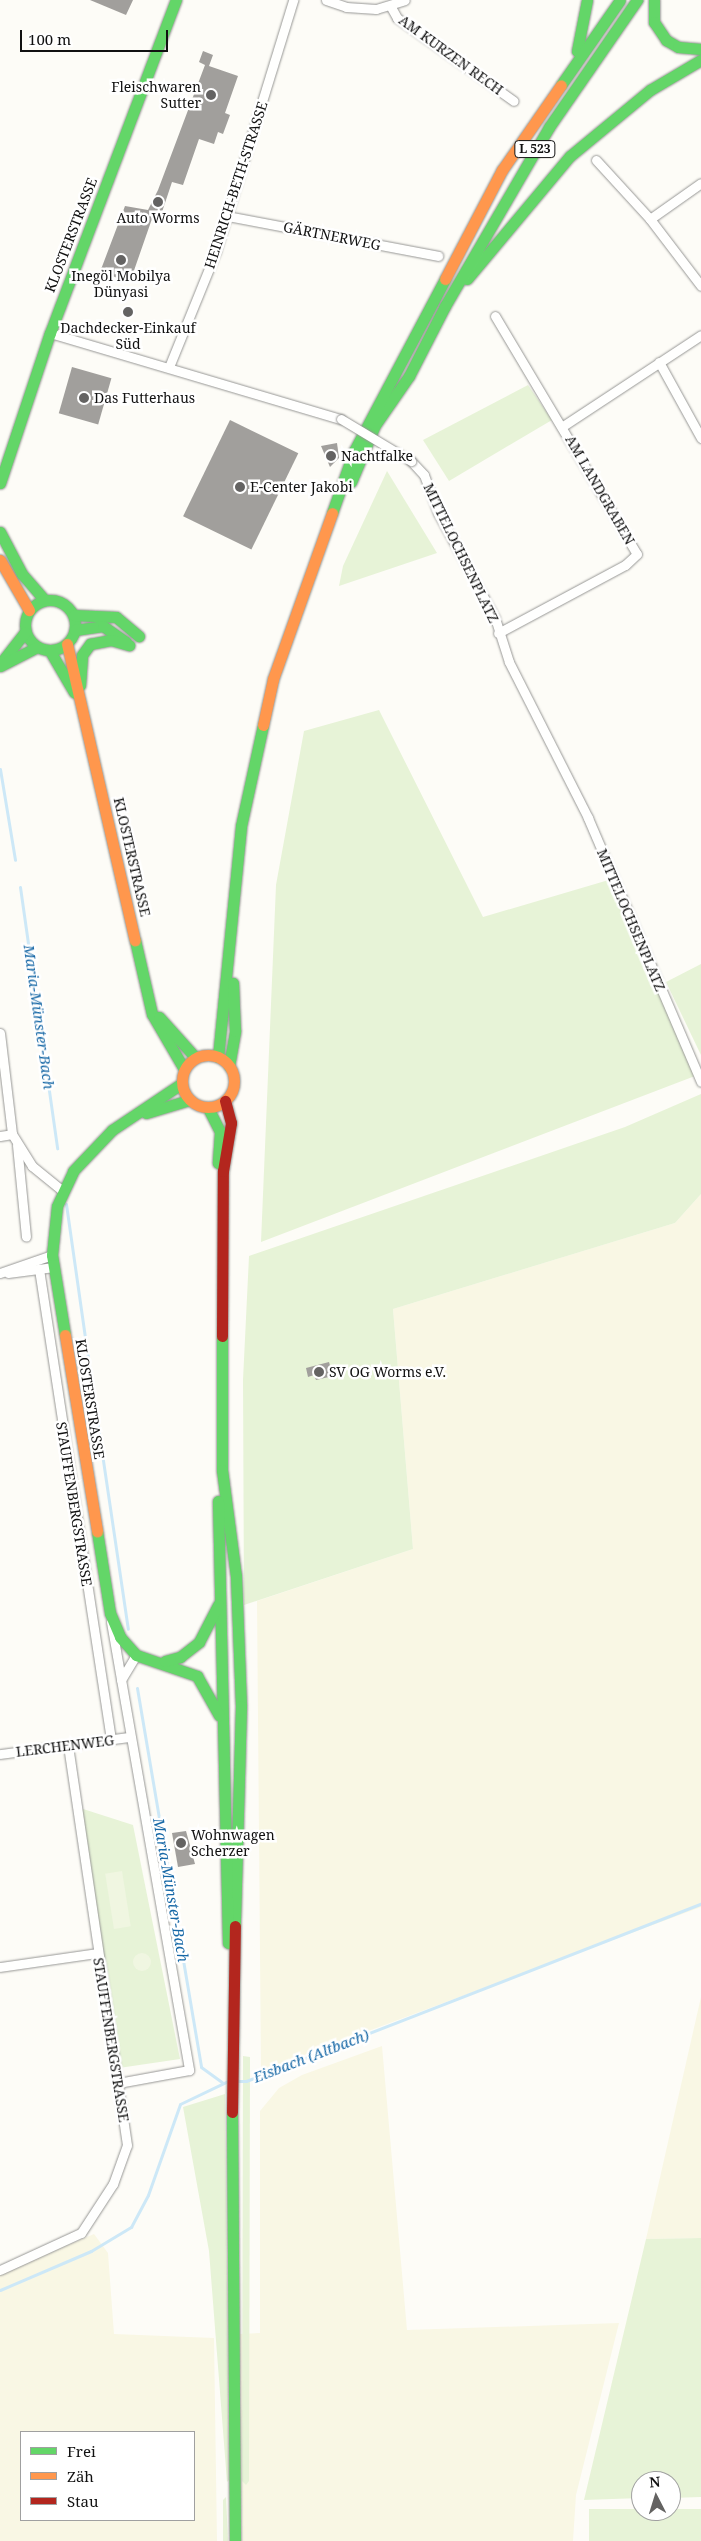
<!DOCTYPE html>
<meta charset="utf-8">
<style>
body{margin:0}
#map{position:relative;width:701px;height:2541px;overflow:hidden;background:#fdfcf7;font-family:"Noto Serif",serif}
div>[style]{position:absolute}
.farmland>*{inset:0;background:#f9f7e4}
.green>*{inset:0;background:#e7f3d7;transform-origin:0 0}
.pitch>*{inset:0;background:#f0f6e1;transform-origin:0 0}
.round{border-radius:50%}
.stream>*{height:3px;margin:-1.5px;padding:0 1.5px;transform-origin:1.5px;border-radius:1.5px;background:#cde8f7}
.building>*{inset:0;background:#a19f9c;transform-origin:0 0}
.roads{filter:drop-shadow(0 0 1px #979795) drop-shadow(0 0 1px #979795)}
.street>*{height:9px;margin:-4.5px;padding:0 4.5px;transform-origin:4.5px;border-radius:4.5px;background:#fffffe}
.fast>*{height:11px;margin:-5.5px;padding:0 5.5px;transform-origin:5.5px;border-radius:5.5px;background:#63d668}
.fast>.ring{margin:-5.5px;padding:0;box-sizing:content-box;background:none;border:11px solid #63d668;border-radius:50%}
.slow>*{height:11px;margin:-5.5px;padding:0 5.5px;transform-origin:5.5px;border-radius:5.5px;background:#ff974d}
.slow>.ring{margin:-5.5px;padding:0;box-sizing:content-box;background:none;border:11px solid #ff974d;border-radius:50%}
.jam>*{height:11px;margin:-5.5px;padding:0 5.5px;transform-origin:5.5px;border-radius:5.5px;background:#b3261e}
.bridges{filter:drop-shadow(0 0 1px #979795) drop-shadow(0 0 1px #979795)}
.street-bridge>*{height:9px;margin:-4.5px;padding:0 4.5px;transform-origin:4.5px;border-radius:4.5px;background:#fffffe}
.dots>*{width:14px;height:14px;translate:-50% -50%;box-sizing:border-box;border:2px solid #fff;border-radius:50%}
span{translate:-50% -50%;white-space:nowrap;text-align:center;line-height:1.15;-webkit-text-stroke:5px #fff;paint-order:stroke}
.shield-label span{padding:1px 4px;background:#fff;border:1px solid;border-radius:4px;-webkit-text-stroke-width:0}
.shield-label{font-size:12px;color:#111;font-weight:700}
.street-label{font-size:14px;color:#111}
.poi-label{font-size:14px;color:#111}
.right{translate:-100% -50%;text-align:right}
.left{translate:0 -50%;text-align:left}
.water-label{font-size:15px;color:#1768a6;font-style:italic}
.legend{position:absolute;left:20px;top:2431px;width:175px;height:90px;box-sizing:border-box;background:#fff;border:1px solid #a0a0a0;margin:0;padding:6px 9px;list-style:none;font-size:15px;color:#111}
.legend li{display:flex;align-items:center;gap:10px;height:25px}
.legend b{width:25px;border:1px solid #a0a0a0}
.north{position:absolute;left:631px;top:2471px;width:50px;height:50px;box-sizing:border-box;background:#fff;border:1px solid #a0a0a0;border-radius:50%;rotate:355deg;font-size:14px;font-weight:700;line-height:20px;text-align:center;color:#111}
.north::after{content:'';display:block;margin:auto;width:18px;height:22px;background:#646362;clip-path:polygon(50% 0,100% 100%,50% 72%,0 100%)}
.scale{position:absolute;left:20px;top:30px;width:148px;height:22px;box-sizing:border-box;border:2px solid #111;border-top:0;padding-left:6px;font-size:15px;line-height:18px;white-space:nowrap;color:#111;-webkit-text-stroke:4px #fff;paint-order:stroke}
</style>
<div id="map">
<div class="farmland">
<i style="clip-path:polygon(701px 1194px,701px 1907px,261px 2071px,257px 1601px,413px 1549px,393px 1309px,675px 1223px)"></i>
<i style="clip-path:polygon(701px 1997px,701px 2238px,646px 2239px)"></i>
<i style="clip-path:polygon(382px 2046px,407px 2330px,619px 2323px,576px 2495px,573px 2541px,242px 2541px,240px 2334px,260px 2333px,260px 2111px,279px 2088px,302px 2075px)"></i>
<i style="clip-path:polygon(evenodd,94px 2234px,108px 2253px,114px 2334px,214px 2338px,217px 2541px,0 2541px,0 2274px,94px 2234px,21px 2432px,194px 2432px,194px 2520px,21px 2520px,21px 2432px)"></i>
</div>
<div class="green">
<i style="clip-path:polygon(528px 385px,552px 420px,449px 481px,423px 440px)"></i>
<i style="clip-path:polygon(387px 471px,437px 553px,339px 586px,343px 566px)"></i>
<i style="clip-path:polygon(379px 710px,483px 917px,612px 879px,695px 1076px,261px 1242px,276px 885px,304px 731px)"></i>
<i style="clip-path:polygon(701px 964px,701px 1055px,666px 982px)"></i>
<i style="clip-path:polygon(701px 1094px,701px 1194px,675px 1223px,393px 1309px,413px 1549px,244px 1605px,243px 1380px,249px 1256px,625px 1127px)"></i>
<i style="clip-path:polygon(80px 1808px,133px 1825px,180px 2059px,119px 2068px)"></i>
<i style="clip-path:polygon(243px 2056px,250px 2057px,249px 2481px,246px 2485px,242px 2481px)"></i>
<i style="clip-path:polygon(225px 2094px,229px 2480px,227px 2482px,209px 2251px,183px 2107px)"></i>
<i style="clip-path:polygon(701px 2238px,701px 2497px,671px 2498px,671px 2481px,641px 2481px,641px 2498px,584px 2500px,646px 2239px)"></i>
<i style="clip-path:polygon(226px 2497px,228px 2541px,223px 2541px,223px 2500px)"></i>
<i style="left:701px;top:2509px;width:32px;height:112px;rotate:90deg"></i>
</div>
<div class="pitch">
<i style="left:122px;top:1871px;width:56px;height:17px;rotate:81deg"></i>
<i class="round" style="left:133px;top:1953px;width:18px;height:18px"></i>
</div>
<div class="stream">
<i style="left:0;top:769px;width:92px;rotate:80.6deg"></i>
<i style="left:20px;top:887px;width:264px;rotate:81.9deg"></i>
<i style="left:66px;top:1204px;width:198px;rotate:81.9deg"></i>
<i style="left:96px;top:1413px;width:218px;rotate:81.6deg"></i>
<i style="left:137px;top:1688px;width:384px;rotate:80.4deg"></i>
<i style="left:201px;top:2067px;width:26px;rotate:36deg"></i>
<i style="left:234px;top:2081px;width:12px"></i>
<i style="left:246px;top:2081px;width:488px;rotate:-21.3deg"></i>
<i style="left:0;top:2290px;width:99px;rotate:-23.2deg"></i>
<i style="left:91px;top:2251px;width:47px;rotate:-31deg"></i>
<i style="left:131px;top:2227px;width:36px;rotate:-62deg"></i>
<i style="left:148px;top:2195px;width:96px;rotate:-70.6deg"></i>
<i style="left:180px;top:2104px;width:53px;rotate:-25.6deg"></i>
</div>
<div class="building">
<i style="clip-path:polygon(90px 0,133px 0,126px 15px)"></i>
<i style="clip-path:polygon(203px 51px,213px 55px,209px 66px,238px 76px,225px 113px,230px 115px,223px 134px,218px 132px,214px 144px,199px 139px,183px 185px,172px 182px,161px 215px,154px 213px,130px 282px,100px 272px,125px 206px,148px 210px,158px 190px,205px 65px,199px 62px)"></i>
<i style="left:72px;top:367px;width:41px;height:48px;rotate:16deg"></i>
<i style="left:230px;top:420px;width:76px;height:107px;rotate:26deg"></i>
<i style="clip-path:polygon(337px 443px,339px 458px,330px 467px,321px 446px)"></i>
<i style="clip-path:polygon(329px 1362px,333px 1376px,316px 1380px,314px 1375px,308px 1377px,306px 1368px)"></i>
<i style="clip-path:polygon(186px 1831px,195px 1864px,178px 1867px,172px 1833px)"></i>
</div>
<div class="roads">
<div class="street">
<i style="left:326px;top:0;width:21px;rotate:19deg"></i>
<i style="left:346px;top:7px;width:30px;rotate:4deg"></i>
<i style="left:376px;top:9px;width:30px;rotate:-17deg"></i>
<i style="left:391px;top:7px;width:13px;rotate:61deg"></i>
<i style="left:397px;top:18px;width:143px;rotate:35.4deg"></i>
<i style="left:596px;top:160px;width:80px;rotate:47.5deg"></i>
<i style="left:650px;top:219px;width:84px;rotate:52.7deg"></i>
<i style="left:227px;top:216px;width:215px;rotate:10.7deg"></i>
<i style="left:650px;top:219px;width:62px;rotate:-35.2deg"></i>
<i style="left:495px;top:316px;width:277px;rotate:59.2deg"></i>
<i style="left:637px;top:554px;width:16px;rotate:137deg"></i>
<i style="left:625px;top:565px;width:144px;rotate:151.8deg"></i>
<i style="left:50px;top:333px;width:303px;rotate:16.5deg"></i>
<i style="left:659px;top:362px;width:87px;rotate:61.1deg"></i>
<i style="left:169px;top:367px;width:125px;rotate:-67.9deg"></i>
<i style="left:216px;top:251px;width:263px;rotate:-72.9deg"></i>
<i style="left:563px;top:426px;width:165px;rotate:-33.4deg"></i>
<i style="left:411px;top:461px;width:19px;rotate:47deg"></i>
<i style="left:424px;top:475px;width:40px;rotate:69.8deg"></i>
<i style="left:438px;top:513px;width:119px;rotate:61.5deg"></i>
<i style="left:495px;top:618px;width:46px;rotate:72.3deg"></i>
<i style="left:509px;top:662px;width:175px;rotate:63.1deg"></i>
<i style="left:588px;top:818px;width:287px;rotate:66.8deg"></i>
<i style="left:0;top:1033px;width:102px;rotate:83.2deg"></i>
<i style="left:12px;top:1134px;width:38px;rotate:58deg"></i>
<i style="left:32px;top:1166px;width:40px;rotate:39deg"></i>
<i style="left:0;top:1136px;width:12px;rotate:-9deg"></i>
<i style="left:17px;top:1145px;width:92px;rotate:84.4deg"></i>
<i style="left:39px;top:1269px;width:476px;rotate:81.3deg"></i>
<i style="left:0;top:1273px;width:55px;rotate:-19.1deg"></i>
<i style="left:8px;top:1273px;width:46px;rotate:-7.4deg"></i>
<i style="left:111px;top:1622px;width:455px;rotate:80.1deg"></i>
<i style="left:189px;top:2070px;width:72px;rotate:169.6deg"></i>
<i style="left:121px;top:1680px;width:29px;rotate:-59deg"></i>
<i style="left:0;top:1754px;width:131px;rotate:-7.5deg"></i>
<i style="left:0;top:1967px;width:98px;rotate:-8.2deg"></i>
<i style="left:0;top:2270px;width:89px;rotate:-24.6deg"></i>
<i style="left:81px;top:2233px;width:59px;rotate:-56.9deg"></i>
<i style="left:113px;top:2184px;width:41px;rotate:-70.3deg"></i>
<i style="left:127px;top:2145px;width:402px;rotate:-98.4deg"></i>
</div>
<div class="fast">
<i style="left:654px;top:0;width:22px;rotate:90deg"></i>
<i style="left:654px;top:22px;width:22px;rotate:56deg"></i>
<i style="left:666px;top:40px;width:14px;rotate:30deg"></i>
<i style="left:678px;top:47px;width:23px;rotate:5deg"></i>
<i style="left:577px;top:51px;width:52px;rotate:-78.9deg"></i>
<i style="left:561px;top:85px;width:103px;rotate:-55.2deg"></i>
<i style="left:467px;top:279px;width:160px;rotate:-50.1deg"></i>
<i style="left:570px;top:156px;width:104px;rotate:-39.5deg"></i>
<i style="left:650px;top:90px;width:59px;rotate:-30.5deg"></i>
<i style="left:445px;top:306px;width:207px;rotate:-59.8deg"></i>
<i style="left:549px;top:127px;width:155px;rotate:-55.3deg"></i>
<i style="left:351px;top:482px;width:62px;rotate:-67.2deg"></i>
<i style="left:375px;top:425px;width:60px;rotate:-55.2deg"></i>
<i style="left:409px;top:376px;width:79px;rotate:-62.8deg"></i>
<i style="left:0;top:483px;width:158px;rotate:-71.6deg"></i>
<i style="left:50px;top:333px;width:356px;rotate:-69.3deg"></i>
<i style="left:332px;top:513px;width:66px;rotate:-70.5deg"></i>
<i style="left:354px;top:451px;width:195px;rotate:-62.1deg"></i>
<i style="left:0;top:532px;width:47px;rotate:62.4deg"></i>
<i style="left:22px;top:574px;width:35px;rotate:49deg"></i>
<i class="ring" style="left:25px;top:600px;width:39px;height:39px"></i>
<i style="left:74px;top:615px;width:42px;rotate:2.7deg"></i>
<i style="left:116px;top:617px;width:30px;rotate:40deg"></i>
<i style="left:75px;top:630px;width:28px;rotate:-8deg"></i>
<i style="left:103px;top:626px;width:28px;rotate:35deg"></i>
<i style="left:50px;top:651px;width:48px;rotate:59.7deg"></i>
<i style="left:4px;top:659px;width:34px;rotate:-52deg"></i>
<i style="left:0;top:666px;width:42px;rotate:-27.2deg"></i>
<i style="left:80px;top:685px;width:30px;rotate:-86deg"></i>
<i style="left:82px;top:655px;width:14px;rotate:-54deg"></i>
<i style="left:90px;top:644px;width:21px;rotate:-11deg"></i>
<i style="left:111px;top:640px;width:19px;rotate:16deg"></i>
<i style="left:135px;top:940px;width:76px;rotate:77.1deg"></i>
<i style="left:152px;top:1014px;width:64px;rotate:59.8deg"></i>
<i style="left:159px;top:1017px;width:54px;rotate:48deg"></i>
<i style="left:218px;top:1057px;width:232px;rotate:-84.3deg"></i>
<i style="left:241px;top:826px;width:103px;rotate:-77.7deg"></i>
<i style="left:229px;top:1066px;width:36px;rotate:-80deg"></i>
<i style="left:235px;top:1031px;width:48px;rotate:-92.4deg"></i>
<i style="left:208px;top:1108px;width:27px;rotate:63deg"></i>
<i style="left:220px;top:1132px;width:31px;rotate:94deg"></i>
<i style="left:146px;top:1113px;width:45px;rotate:-16.8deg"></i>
<i style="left:65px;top:1335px;width:81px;rotate:-99.2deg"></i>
<i style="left:52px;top:1255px;width:49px;rotate:-84.2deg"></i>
<i style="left:57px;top:1206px;width:38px;rotate:-65deg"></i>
<i style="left:73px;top:1171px;width:57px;rotate:-46.4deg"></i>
<i style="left:112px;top:1130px;width:83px;rotate:-33.7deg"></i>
<i style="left:222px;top:1336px;width:134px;rotate:90deg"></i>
<i style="left:222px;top:1470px;width:107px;rotate:82.5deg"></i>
<i style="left:236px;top:1576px;width:130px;rotate:87.8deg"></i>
<i style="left:241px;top:1706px;width:220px;rotate:91.6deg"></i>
<i style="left:218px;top:1501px;width:442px;rotate:88.7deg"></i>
<i style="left:97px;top:1531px;width:83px;rotate:81deg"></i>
<i style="left:110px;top:1613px;width:26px;rotate:67deg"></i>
<i style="left:120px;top:1637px;width:24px;rotate:48deg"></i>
<i style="left:136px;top:1655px;width:65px;rotate:19deg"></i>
<i style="left:197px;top:1676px;width:45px;rotate:60.6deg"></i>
<i style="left:165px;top:1661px;width:16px;rotate:-15deg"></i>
<i style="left:180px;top:1657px;width:24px;rotate:-38deg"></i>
<i style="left:199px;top:1642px;width:42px;rotate:-62.8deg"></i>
<i style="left:232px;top:2112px;width:429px;rotate:89.6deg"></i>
</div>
<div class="slow">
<i style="left:445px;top:279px;width:123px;rotate:-62.4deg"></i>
<i style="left:502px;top:170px;width:103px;rotate:-55.2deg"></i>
<i style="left:0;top:560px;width:58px;rotate:59.9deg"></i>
<i style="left:67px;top:644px;width:304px;rotate:77.1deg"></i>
<i style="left:263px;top:725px;width:47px;rotate:-77.7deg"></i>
<i style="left:273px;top:679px;width:176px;rotate:-70.4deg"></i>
<i class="ring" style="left:182px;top:1055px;width:41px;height:41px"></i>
<i style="left:65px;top:1335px;width:199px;rotate:80.7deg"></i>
</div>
<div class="jam">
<i style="left:222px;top:1336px;width:165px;rotate:-89.7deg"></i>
<i style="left:223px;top:1171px;width:49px;rotate:-80.5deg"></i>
<i style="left:231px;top:1123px;width:23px;rotate:-105deg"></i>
<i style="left:232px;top:2112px;width:186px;rotate:-89.1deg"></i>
</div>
</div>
<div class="bridges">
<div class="street-bridge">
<i style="left:341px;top:419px;width:82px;rotate:31deg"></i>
</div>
</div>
<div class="dots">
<i style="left:211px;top:95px;background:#646362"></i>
<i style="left:158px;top:202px;background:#646362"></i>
<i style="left:121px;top:260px;background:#646362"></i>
<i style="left:128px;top:312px;background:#646362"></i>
<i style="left:84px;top:398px;background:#646362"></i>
<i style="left:331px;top:456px;background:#646362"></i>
<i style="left:240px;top:487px;background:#646362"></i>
<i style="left:319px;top:1372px;background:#646362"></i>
<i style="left:181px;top:1843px;background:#646362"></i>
</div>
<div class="shield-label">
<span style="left:535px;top:149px">L 523</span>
</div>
<div class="street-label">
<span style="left:451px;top:55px;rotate:36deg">AM KURZEN RECH</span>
<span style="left:236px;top:185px;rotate:-72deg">HEINRICH-BETH-STRASSE</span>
<span style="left:71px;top:235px;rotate:-69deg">KLOSTERSTRASSE</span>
<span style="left:332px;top:236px;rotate:11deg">GÄRTNERWEG</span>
<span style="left:600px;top:490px;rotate:60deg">AM LANDGRABEN</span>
<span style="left:461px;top:553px;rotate:64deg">MITTELOCHSENPLATZ</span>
<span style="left:132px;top:857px;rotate:77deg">KLOSTERSTRASSE</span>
<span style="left:631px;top:920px;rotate:67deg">MITTELOCHSENPLATZ</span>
<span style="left:90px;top:1399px;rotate:81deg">KLOSTERSTRASSE</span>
<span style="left:74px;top:1504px;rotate:81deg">STAUFFENBERGSTRASSE</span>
<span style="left:65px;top:1746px;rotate:-7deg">LERCHENWEG</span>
<span style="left:111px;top:2040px;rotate:81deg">STAUFFENBERGSTRASSE</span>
</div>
<div class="poi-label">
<span class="right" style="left:201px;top:95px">Fleischwaren<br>Sutter</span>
<span style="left:158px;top:218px">Auto Worms</span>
<span style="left:121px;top:284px">Inegöl Mobilya<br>Dünyasi</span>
<span style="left:128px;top:336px">Dachdecker-Einkauf<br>Süd</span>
<span class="left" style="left:94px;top:398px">Das Futterhaus</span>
<span class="left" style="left:341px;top:456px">Nachtfalke</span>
<span class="left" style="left:250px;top:487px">E-Center Jakobi</span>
<span class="left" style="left:329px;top:1372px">SV OG Worms e.V.</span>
<span class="left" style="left:191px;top:1843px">Wohnwagen<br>Scherzer</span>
</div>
<div class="water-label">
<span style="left:39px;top:1017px;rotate:82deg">Maria-Münster-Bach</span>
<span style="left:171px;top:1890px;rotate:80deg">Maria-Münster-Bach</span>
<span style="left:311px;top:2056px;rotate:-21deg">Eisbach (Altbach)</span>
</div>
<ul class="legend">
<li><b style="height:6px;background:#63d668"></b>Frei</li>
<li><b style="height:6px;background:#ff974d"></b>Zäh</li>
<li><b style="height:6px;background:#b3261e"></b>Stau</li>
</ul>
<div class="north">N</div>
<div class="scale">100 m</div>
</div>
